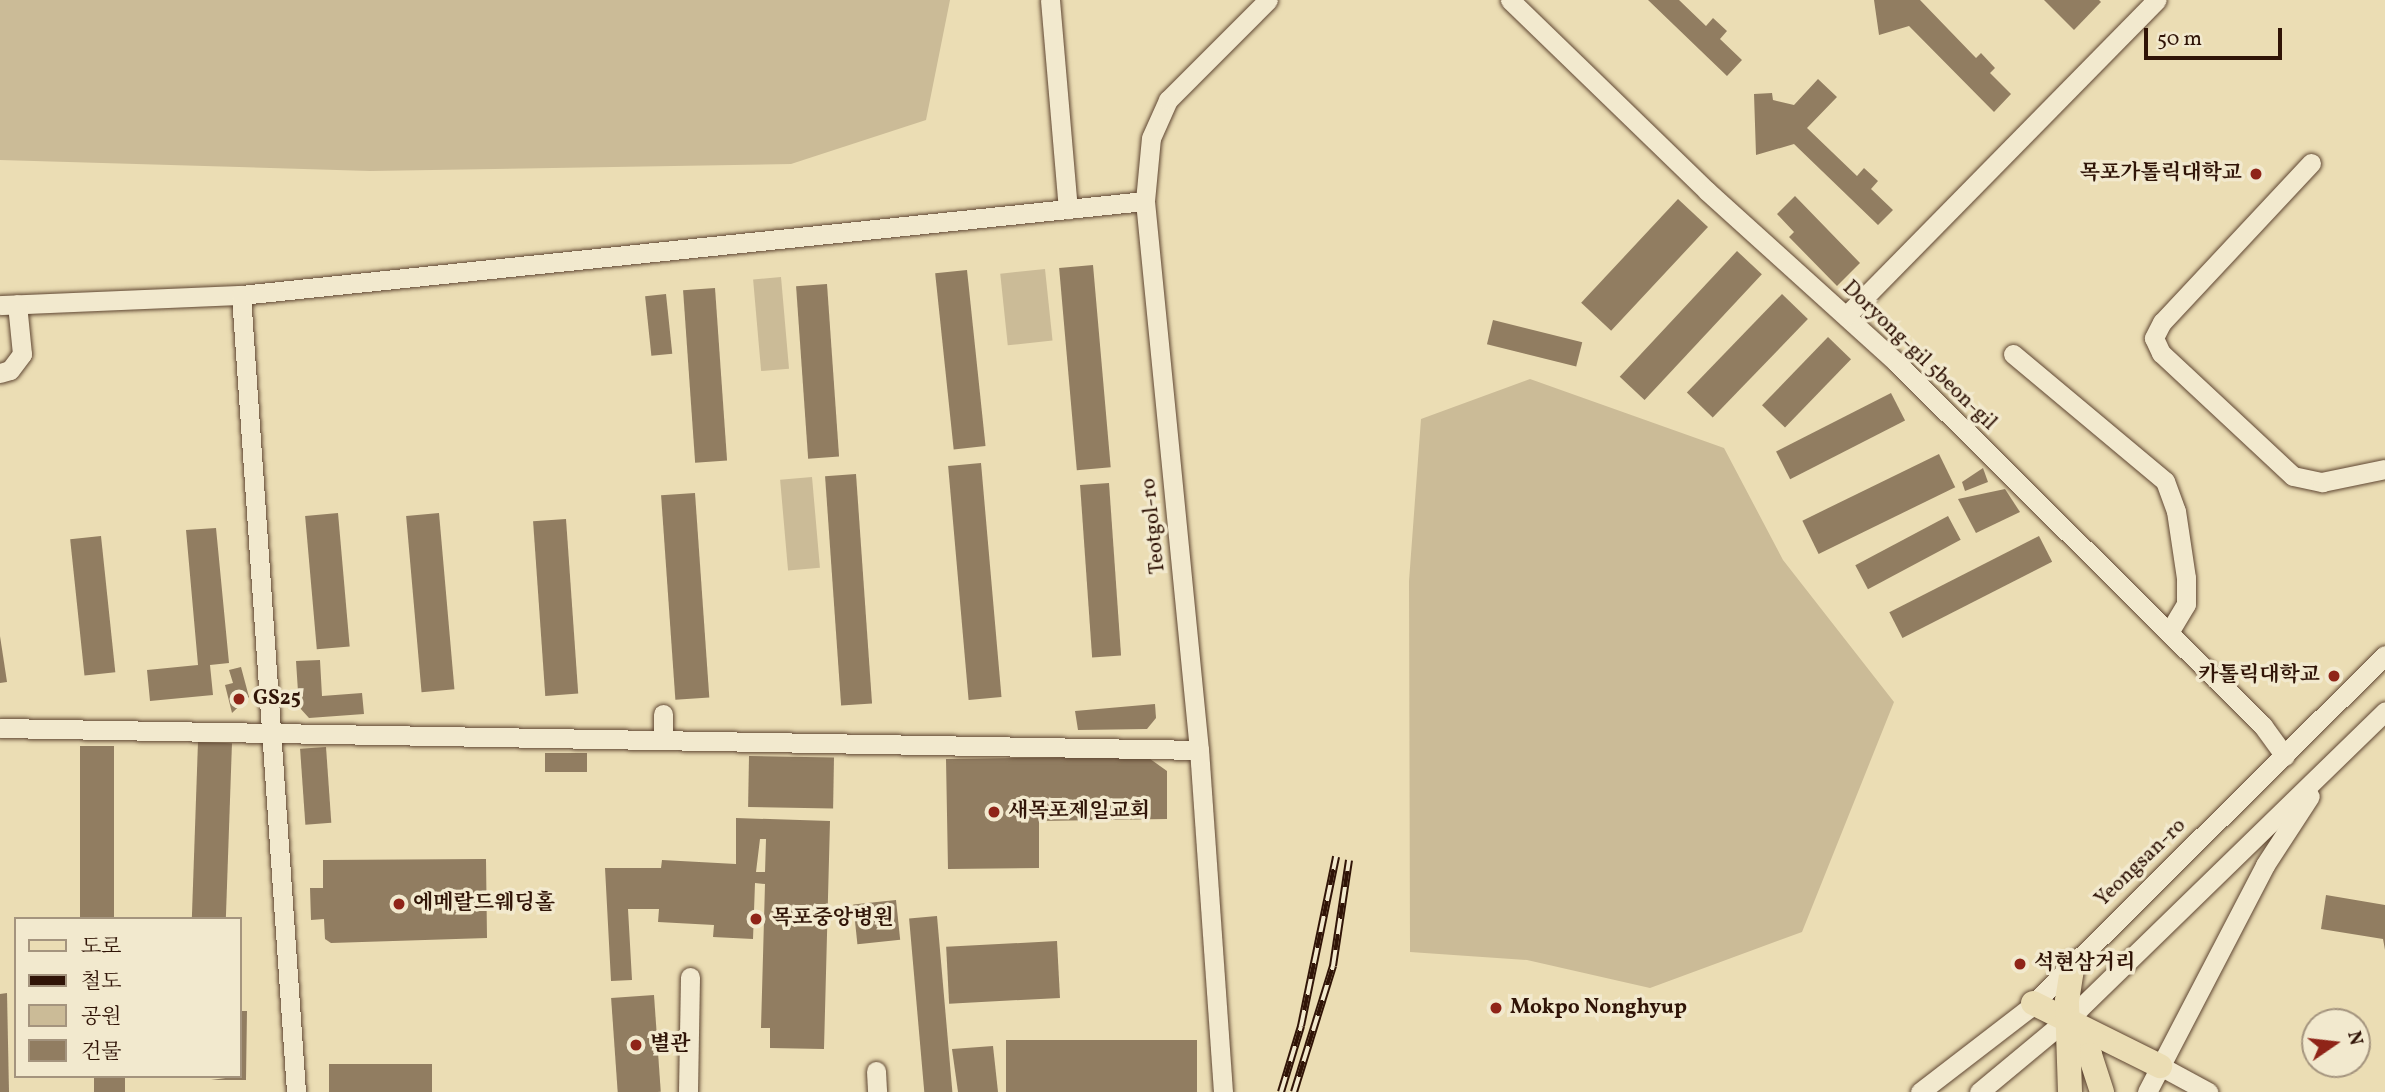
<!DOCTYPE html>
<meta charset="utf-8">
<style>
body{margin:0}
#map{position:relative;width:2385px;height:1092px;overflow:hidden;background:#ebddb4;font-family:Vollkorn,"Noto Serif KR",serif}
div>[style]{position:absolute}
.green>*{inset:0;background:#cbbb97;transform-origin:0 0}
.building>*{inset:0;background:#917d61;transform-origin:0 0}
.roads{filter:drop-shadow(0 0 2px #5f4632) drop-shadow(0 0 2px #5f4632)}
.minor>*{height:19px;margin:-9.5px;padding:0 9.5px;transform-origin:9.5px;border-radius:9.5px;background:#f2e9ce}
.major>*{height:24px;margin:-12px;padding:0 12px;transform-origin:12px;border-radius:12px;background:#ebddb4}
.rail>*{height:8px;margin-top:-4px;transform-origin:0;background:repeating-linear-gradient(90deg,#f2e9ce 0 16px,#301407 0 32px);box-sizing:border-box;border-block:2px solid #301407}
.dots>*{width:19px;height:19px;translate:-50% -50%;box-sizing:border-box;border:4px solid #f2e9ce;border-radius:50%}
span{translate:-50% -50%;white-space:nowrap;text-align:center;line-height:1.15;-webkit-text-stroke:7px #f2e9ce;paint-order:stroke}
.poi-label{font-size:21px;color:#301407;font-weight:700}
.right{translate:-100% -50%;text-align:right}
.left{translate:0 -50%;text-align:left}
.street-label{font-size:21px;color:#301407}
.legend{position:absolute;left:14px;top:917px;width:228px;height:161px;box-sizing:border-box;background:#f2e9ce;border:2px solid #a4947e;margin:0;padding:9px 12px;list-style:none;font-size:21px;color:#301407}
.legend li{display:flex;align-items:center;gap:14px;height:35px}
.legend b{width:35px;border:2px solid #a4947e}
.north{position:absolute;left:2301px;top:1008px;width:70px;height:70px;box-sizing:border-box;background:#f2e9ce;border:2px solid #a4947e;border-radius:50%;rotate:76deg;font-size:19px;font-weight:700;line-height:28px;text-align:center;color:#301407}
.north::after{content:'';display:block;margin:auto;width:24px;height:32px;background:#8f2418;clip-path:polygon(50% 0,100% 100%,50% 72%,0 100%)}
.scale{position:absolute;left:2144px;top:28px;width:138px;height:32px;box-sizing:border-box;border:4px solid #301407;border-top:0;padding-left:9px;font-size:21px;line-height:24px;white-space:nowrap;color:#301407;-webkit-text-stroke:5px #f2e9ce;paint-order:stroke}
</style>
<div id="map">
<div class="green">
<i style="clip-path:polygon(0 0,950px 0,926px 120px,791px 164px,370px 171px,0 160px)"></i>
<i style="left:1045px;top:269px;width:72px;height:45px;rotate:84deg"></i>
<i style="left:781px;top:277px;width:92px;height:28px;rotate:85deg"></i>
<i style="clip-path:polygon(1530px 379px,1724px 448px,1783px 560px,1894px 702px,1802px 932px,1650px 988px,1527px 960px,1410px 952px,1409px 581px,1421px 419px)"></i>
<i style="left:812px;top:477px;width:91px;height:32px;rotate:85deg"></i>
</div>
<div class="building">
<i style="clip-path:polygon(1648px 0,1679px 0,1706px 26px,1713px 18px,1727px 31px,1720px 39px,1742px 60px,1727px 76px)"></i>
<i style="clip-path:polygon(1874px 0,1920px 0,1976px 58px,1981px 53px,1995px 68px,1990px 73px,2011px 94px,1994px 112px,1909px 26px,1879px 35px)"></i>
<i style="clip-path:polygon(2044px 0,2099px 0,2101px 2px,2074px 30px)"></i>
<i style="clip-path:polygon(1818px 79px,1837px 97px,1807px 128px,1857px 176px,1864px 168px,1878px 181px,1871px 189px,1893px 210px,1878px 225px,1794px 144px,1756px 155px,1754px 94px,1772px 93px,1773px 100px,1794px 105px)"></i>
<i style="clip-path:polygon(1795px 196px,1860px 263px,1837px 286px,1789px 237px,1794px 232px,1777px 214px)"></i>
<i style="left:1678px;top:199px;width:41px;height:142px;rotate:43deg"></i>
<i style="left:1737px;top:251px;width:34px;height:172px;rotate:43deg"></i>
<i style="left:1093px;top:265px;width:203px;height:34px;rotate:85deg"></i>
<i style="left:967px;top:270px;width:177px;height:32px;rotate:84deg"></i>
<i style="left:827px;top:284px;width:173px;height:31px;rotate:86deg"></i>
<i style="left:715px;top:288px;width:173px;height:32px;rotate:86deg"></i>
<i style="left:666px;top:294px;width:60px;height:21px;rotate:84deg"></i>
<i style="left:1782px;top:294px;width:36px;height:137px;rotate:44deg"></i>
<i style="left:1493px;top:320px;width:92px;height:25px;rotate:14deg"></i>
<i style="left:1828px;top:337px;width:32px;height:95px;rotate:44deg"></i>
<i style="left:1891px;top:393px;width:31px;height:129px;rotate:63deg"></i>
<i style="left:1939px;top:454px;width:37px;height:152px;rotate:64deg"></i>
<i style="left:981px;top:463px;width:235px;height:33px;rotate:85deg"></i>
<i style="clip-path:polygon(1983px 468px,1988px 482px,1965px 491px,1962px 482px)"></i>
<i style="left:856px;top:474px;width:230px;height:31px;rotate:86deg"></i>
<i style="left:1109px;top:483px;width:173px;height:29px;rotate:86deg"></i>
<i style="clip-path:polygon(2005px 489px,2020px 512px,1976px 533px,1958px 499px)"></i>
<i style="left:695px;top:493px;width:205px;height:34px;rotate:86deg"></i>
<i style="left:338px;top:513px;width:134px;height:33px;rotate:85deg"></i>
<i style="left:439px;top:513px;width:177px;height:33px;rotate:85deg"></i>
<i style="left:1948px;top:516px;width:27px;height:105px;rotate:62deg"></i>
<i style="left:566px;top:519px;width:175px;height:33px;rotate:86deg"></i>
<i style="clip-path:polygon(216px 528px,229px 663px,210px 665px,213px 695px,150px 701px,147px 670px,198px 665px,186px 530px)"></i>
<i style="left:101px;top:536px;width:137px;height:31px;rotate:84deg"></i>
<i style="left:2039px;top:536px;width:29px;height:168px;rotate:63deg"></i>
<i style="clip-path:polygon(0 636px,7px 682px,0 683px)"></i>
<i style="clip-path:polygon(320px 660px,322px 696px,362px 693px,364px 714px,309px 718px,299px 707px,296px 661px)"></i>
<i style="clip-path:polygon(241px 667px,249px 697px,232px 713px,225px 685px,233px 683px,229px 670px)"></i>
<i style="clip-path:polygon(1155px 704px,1156px 718px,1147px 729px,1078px 730px,1075px 711px)"></i>
<i style="left:198px;top:742px;width:34px;height:177px;rotate:2deg"></i>
<i style="left:80px;top:746px;width:34px;height:173px"></i>
<i style="left:326px;top:747px;width:76px;height:26px;rotate:86deg"></i>
<i style="left:545px;top:753px;width:42px;height:19px"></i>
<i style="left:749px;top:756px;width:85px;height:51px;rotate:1deg"></i>
<i style="clip-path:polygon(1146px 756px,1167px 771px,1167px 819px,1039px 821px,1039px 868px,948px 869px,946px 759px)"></i>
<i style="clip-path:polygon(evenodd,736px 818px,830px 821px,824px 1049px,770px 1048px,770px 1028px,761px 1028px,765px 884px,755px 883px,753px 939px,713px 937px,714px 925px,658px 922px,659px 909px,628px 909px,632px 980px,611px 981px,605px 868px,661px 868px,662px 860px,736px 864px,736px 818px,760px 839px,766px 839px,765px 872px,756px 872px,760px 839px)"></i>
<i style="clip-path:polygon(486px 859px,487px 938px,331px 943px,325px 939px,324px 919px,311px 920px,310px 888px,323px 888px,323px 860px)"></i>
<i style="clip-path:polygon(2326px 895px,2385px 905px,2385px 950px,2383px 939px,2321px 929px)"></i>
<i style="left:896px;top:900px;width:40px;height:43px;rotate:84deg"></i>
<i style="left:937px;top:916px;width:177px;height:28px;rotate:85deg"></i>
<i style="left:1057px;top:941px;width:57px;height:111px;rotate:87deg"></i>
<i style="clip-path:polygon(7px 993px,9px 1092px,0 1092px,0 994px)"></i>
<i style="left:654px;top:995px;width:97px;height:43px;rotate:86deg"></i>
<i style="clip-path:polygon(240px 1011px,247px 1011px,246px 1080px,211px 1080px,240px 1076px)"></i>
<i style="left:1197px;top:1040px;width:52px;height:191px;rotate:90deg"></i>
<i style="clip-path:polygon(993px 1046px,998px 1092px,958px 1092px,952px 1049px)"></i>
<i style="left:432px;top:1064px;width:28px;height:103px;rotate:90deg"></i>
<i style="left:94px;top:1076px;width:31px;height:16px"></i>
</div>
<div class="roads">
<div class="minor">
<i style="left:1050px;top:0;width:210px;rotate:85.1deg"></i>
<i style="left:1510px;top:0;width:274px;rotate:44.1deg"></i>
<i style="left:1707px;top:191px;width:255px;rotate:42.1deg"></i>
<i style="left:1896px;top:362px;width:517px;rotate:44.76deg"></i>
<i style="left:2263px;top:726px;width:37px;rotate:54deg"></i>
<i style="left:2311px;top:163px;width:218px;rotate:133.1deg"></i>
<i style="left:2162px;top:322px;width:18px;rotate:117deg"></i>
<i style="left:2154px;top:338px;width:17px;rotate:65deg"></i>
<i style="left:2161px;top:353px;width:180px;rotate:43deg"></i>
<i style="left:2293px;top:476px;width:30px;rotate:12deg"></i>
<i style="left:2322px;top:482px;width:64px;rotate:-11.7deg"></i>
<i style="left:241px;top:295px;width:799px;rotate:86.05deg"></i>
<i style="left:0;top:305px;width:241px;rotate:-2.4deg"></i>
<i style="left:241px;top:295px;width:909px;rotate:-5.94deg"></i>
<i style="left:1846px;top:316px;width:443px;rotate:-45.5deg"></i>
<i style="left:2013px;top:354px;width:198px;rotate:39.9deg"></i>
<i style="left:2165px;top:481px;width:32px;rotate:70deg"></i>
<i style="left:2176px;top:511px;width:68px;rotate:81.5deg"></i>
<i style="left:2186px;top:578px;width:26px;rotate:90deg"></i>
<i style="left:2186px;top:604px;width:33px;rotate:121deg"></i>
<i style="left:0;top:373px;width:10px;rotate:-17deg"></i>
<i style="left:10px;top:370px;width:20px;rotate:-53deg"></i>
<i style="left:22px;top:354px;width:50px;rotate:-95.7deg"></i>
<i style="left:663px;top:714px;width:24px;rotate:90deg"></i>
<i style="left:0;top:728px;width:1199px;rotate:1.05deg"></i>
<i style="left:2160px;top:1066px;width:55px;rotate:28.4deg"></i>
<i style="left:876px;top:1071px;width:21px;rotate:87deg"></i>
<i style="left:688px;top:1092px;width:115px;rotate:-89deg"></i>
<i style="left:1223px;top:1092px;width:343px;rotate:-94deg"></i>
<i style="left:1199px;top:750px;width:552px;rotate:-95.62deg"></i>
<i style="left:1145px;top:201px;width:63px;rotate:-84.6deg"></i>
<i style="left:1151px;top:138px;width:42px;rotate:-65.9deg"></i>
<i style="left:1168px;top:100px;width:141px;rotate:-45deg"></i>
<i style="left:1920px;top:1092px;width:138px;rotate:-37.6deg"></i>
<i style="left:2029px;top:1008px;width:501px;rotate:-44.76deg"></i>
<i style="left:1979px;top:1092px;width:130px;rotate:-39.7deg"></i>
<i style="left:2079px;top:1009px;width:427px;rotate:-44.2deg"></i>
<i style="left:2147px;top:1092px;width:256px;rotate:-62.5deg"></i>
<i style="left:2265px;top:865px;width:82px;rotate:-56.9deg"></i>
</div>
<div class="major">
<i style="left:2033px;top:1003px;width:142px;rotate:26.4deg"></i>
<i style="left:2070px;top:1023px;width:38px;rotate:58deg"></i>
<i style="left:2090px;top:1055px;width:39px;rotate:72deg"></i>
<i style="left:2070px;top:1092px;width:91px;rotate:-91.9deg"></i>
<i style="left:2067px;top:1001px;width:38px;rotate:-81deg"></i>
</div>
</div>
<div class="rail">
<i style="left:1281px;top:1092px;width:69px;rotate:-73.1deg"></i>
<i style="left:1301px;top:1026px;width:173px;rotate:-78.3deg"></i>
<i style="left:1294px;top:1092px;width:132px;rotate:-72.8deg"></i>
<i style="left:1333px;top:966px;width:107px;rotate:-81.4deg"></i>
</div>
<div class="dots">
<i style="left:2256px;top:174px;background:#8f2418"></i>
<i style="left:2334px;top:676px;background:#8f2418"></i>
<i style="left:239px;top:699px;background:#8f2418"></i>
<i style="left:994px;top:812px;background:#8f2418"></i>
<i style="left:399px;top:904px;background:#8f2418"></i>
<i style="left:756px;top:919px;background:#8f2418"></i>
<i style="left:2020px;top:964px;background:#8f2418"></i>
<i style="left:1496px;top:1008px;background:#8f2418"></i>
<i style="left:636px;top:1045px;background:#8f2418"></i>
</div>
<div class="poi-label">
<span class="right" style="left:2242px;top:174px">목포가톨릭대학교</span>
<span class="right" style="left:2320px;top:676px">카톨릭대학교</span>
<span class="left" style="left:253px;top:699px">GS25</span>
<span class="left" style="left:1008px;top:812px">새목포제일교회</span>
<span class="left" style="left:413px;top:904px">에메랄드웨딩홀</span>
<span class="left" style="left:772px;top:919px">목포중앙병원</span>
<span class="left" style="left:2034px;top:964px">석현삼거리</span>
<span class="left" style="left:1510px;top:1008px">Mokpo Nonghyup</span>
<span class="left" style="left:650px;top:1045px">별관</span>
</div>
<div class="street-label">
<span style="left:1919px;top:356px;rotate:44deg">Doryong-gil 5beon-gil</span>
<span style="left:1154px;top:526px;rotate:-96deg">Teotgol-ro</span>
<span style="left:2141px;top:863px;rotate:-44deg">Yeongsan-ro</span>
</div>
<ul class="legend">
<li><b style="height:9px;background:#ebddb4"></b>도로</li>
<li><b style="height:9px;background:#301407"></b>철도</li>
<li><b style="height:19px;background:#cbbb97"></b>공원</li>
<li><b style="height:19px;background:#917d61"></b>건물</li>
</ul>
<div class="north">N</div>
<div class="scale">50 m</div>
</div>
